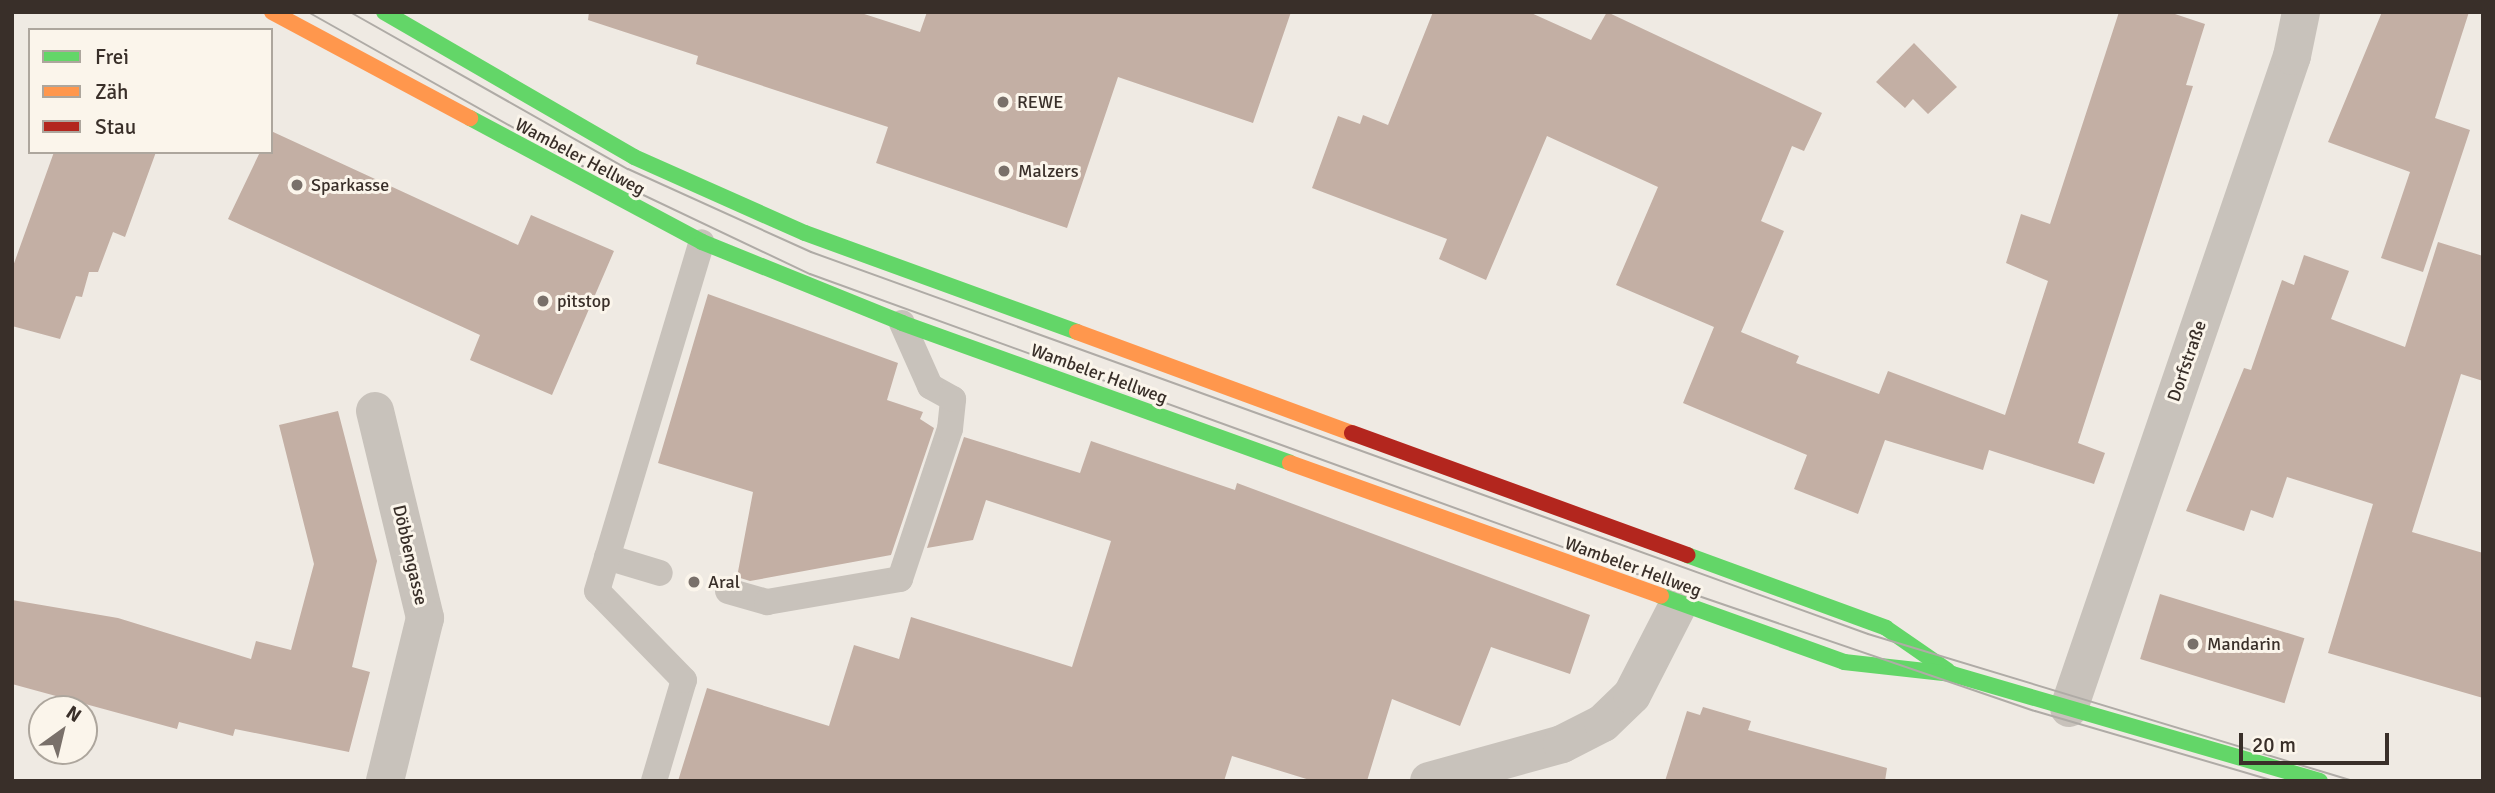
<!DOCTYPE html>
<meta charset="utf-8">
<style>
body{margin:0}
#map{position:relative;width:2495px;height:793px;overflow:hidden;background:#efeae3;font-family:Signika,sans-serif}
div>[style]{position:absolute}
.building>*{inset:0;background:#c3afa4;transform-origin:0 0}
.lane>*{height:26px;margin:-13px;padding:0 13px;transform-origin:13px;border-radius:13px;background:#c8c2bb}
.street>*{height:38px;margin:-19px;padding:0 19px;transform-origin:19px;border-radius:19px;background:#c8c2bb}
.fast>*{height:16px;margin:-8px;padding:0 8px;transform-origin:8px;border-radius:8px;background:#63d668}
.slow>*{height:16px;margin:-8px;padding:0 8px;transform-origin:8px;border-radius:8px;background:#ff974d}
.jam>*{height:16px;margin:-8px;padding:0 8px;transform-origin:8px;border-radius:8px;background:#b3261e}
.tram>*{height:2px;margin:-1px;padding:0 1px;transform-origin:1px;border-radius:1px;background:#afaba6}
.dots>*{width:19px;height:19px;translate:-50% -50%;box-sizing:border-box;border:4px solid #fbf5eb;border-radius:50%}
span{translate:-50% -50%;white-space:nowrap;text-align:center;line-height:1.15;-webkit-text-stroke:6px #fbf5eb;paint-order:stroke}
.poi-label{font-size:18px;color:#392f29}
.left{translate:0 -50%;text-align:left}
.street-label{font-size:18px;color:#392f29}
.frame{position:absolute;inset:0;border:14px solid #392f29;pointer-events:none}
.legend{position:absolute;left:28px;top:28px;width:245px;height:126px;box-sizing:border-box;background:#fbf5eb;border:2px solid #ada69d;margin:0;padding:9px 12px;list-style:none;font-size:21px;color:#392f29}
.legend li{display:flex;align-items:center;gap:14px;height:35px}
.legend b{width:35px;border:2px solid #ada69d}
.north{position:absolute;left:28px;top:695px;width:70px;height:70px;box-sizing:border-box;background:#fbf5eb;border:2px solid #ada69d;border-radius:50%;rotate:34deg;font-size:19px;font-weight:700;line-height:28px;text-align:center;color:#392f29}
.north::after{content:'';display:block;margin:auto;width:24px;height:32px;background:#79706a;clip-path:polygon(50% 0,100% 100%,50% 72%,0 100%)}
.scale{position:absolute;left:2239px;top:733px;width:150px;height:32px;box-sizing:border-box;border:4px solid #392f29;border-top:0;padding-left:9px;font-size:21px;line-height:24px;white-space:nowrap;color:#392f29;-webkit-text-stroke:5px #fbf5eb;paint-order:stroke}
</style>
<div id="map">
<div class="building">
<i style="clip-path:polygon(589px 12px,858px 12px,920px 32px,927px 12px,1291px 12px,1253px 123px,1118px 77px,1067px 228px,876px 163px,888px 127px,696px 64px,698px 56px,588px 20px)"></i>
<i style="clip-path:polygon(1433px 12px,1529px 12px,1591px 40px,1607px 12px,1822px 113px,1804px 151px,1792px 146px,1761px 221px,1784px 231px,1741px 332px,1799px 356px,1796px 363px,1879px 394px,1888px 371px,2005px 415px,2048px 281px,2006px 263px,2021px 214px,2050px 224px,2119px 12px,2169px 12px,2205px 24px,2186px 85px,2193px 86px,2078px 443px,2105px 453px,2094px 484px,1989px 450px,1983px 470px,1885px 440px,1858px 514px,1794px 489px,1807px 455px,1683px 403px,1714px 327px,1616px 285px,1658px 187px,1547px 136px,1486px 280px,1439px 259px,1447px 239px,1312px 188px,1338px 116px,1360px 124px,1363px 115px,1388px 125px)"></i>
<i style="clip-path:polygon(2382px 12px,2469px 12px,2435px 118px,2470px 130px,2423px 272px,2381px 258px,2410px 172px,2328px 142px)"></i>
<i style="clip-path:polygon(1914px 43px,1957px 87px,1928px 114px,1913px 99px,1905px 108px,1876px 82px)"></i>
<i style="clip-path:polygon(271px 131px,518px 245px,531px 215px,614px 251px,552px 395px,470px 360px,480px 335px,228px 219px,260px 152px,271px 152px)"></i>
<i style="clip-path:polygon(54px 152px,156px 152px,125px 237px,113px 232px,98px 272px,89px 272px,82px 297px,76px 296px,60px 339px,12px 326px,12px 269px)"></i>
<i style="clip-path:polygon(2438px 242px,2483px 256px,2483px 381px,2461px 374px,2412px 532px,2483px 553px,2483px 698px,2328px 653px,2373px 504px,2287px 477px,2273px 518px,2251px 510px,2244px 531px,2186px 511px,2244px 368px,2251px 370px,2282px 280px,2294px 285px,2304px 255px,2349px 271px,2331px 319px,2405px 347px)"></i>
<i style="clip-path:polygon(708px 294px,898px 363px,887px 400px,923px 412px,920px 419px,934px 428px,891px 555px,750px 581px,737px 577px,753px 492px,658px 463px)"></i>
<i style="clip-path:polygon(338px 411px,377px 561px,352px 667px,370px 672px,349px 752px,235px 729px,233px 736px,179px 722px,177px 729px,12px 684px,12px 600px,118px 618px,251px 659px,256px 641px,291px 650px,314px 564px,279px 425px)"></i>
<i style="clip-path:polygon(964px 437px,1080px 473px,1091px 441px,1235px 490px,1237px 483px,1590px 615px,1570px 674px,1491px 647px,1460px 726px,1392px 699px,1367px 781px,1313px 781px,1232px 756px,1224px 781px,678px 781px,707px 688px,829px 726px,854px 645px,899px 659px,911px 617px,1072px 667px,1111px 541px,986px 500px,973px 540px,927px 548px)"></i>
<i style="left:2160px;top:594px;width:151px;height:68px;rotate:17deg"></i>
<i style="clip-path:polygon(1703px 707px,1751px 721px,1748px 730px,1887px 768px,1885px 781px,1665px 781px,1687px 711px,1700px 715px)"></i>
</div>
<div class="lane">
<i style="left:607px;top:557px;width:55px;rotate:16.8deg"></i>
<i style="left:728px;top:591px;width:41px;rotate:15.8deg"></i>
<i style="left:767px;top:602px;width:135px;rotate:-9.8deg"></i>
<i style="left:900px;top:579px;width:158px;rotate:-71.6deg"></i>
<i style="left:950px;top:429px;width:30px;rotate:-84deg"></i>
<i style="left:953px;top:399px;width:26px;rotate:-151deg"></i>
<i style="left:930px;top:386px;width:69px;rotate:-114deg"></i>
<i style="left:654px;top:781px;width:105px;rotate:-73.5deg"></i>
<i style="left:684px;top:680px;width:124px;rotate:-134.3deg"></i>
<i style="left:597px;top:591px;width:364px;rotate:-73.3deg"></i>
</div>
<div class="street">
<i style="left:375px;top:411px;width:213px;rotate:76.4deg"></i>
<i style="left:425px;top:618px;width:168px;rotate:103.8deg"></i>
<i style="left:2069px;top:708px;width:689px;rotate:-71.12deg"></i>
<i style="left:2292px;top:56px;width:45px;rotate:-78.4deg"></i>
<i style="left:1429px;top:781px;width:138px;rotate:-15.5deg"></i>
<i style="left:1562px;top:744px;width:46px;rotate:-27.1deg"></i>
<i style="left:1603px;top:723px;width:40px;rotate:-44deg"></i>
<i style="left:1632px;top:695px;width:101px;rotate:-62.9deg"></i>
</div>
<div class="fast">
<i style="left:384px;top:12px;width:289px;rotate:30.1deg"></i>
<i style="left:634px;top:157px;width:187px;rotate:24deg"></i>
<i style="left:805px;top:233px;width:289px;rotate:20deg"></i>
<i style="left:470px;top:118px;width:263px;rotate:28.1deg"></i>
<i style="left:702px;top:242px;width:216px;rotate:22deg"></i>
<i style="left:902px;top:323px;width:412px;rotate:19.8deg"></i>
<i style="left:1687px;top:555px;width:212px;rotate:20.1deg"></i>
<i style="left:1886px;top:628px;width:75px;rotate:34.7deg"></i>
<i style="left:1661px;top:596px;width:195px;rotate:19.8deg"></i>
<i style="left:1844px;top:662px;width:109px;rotate:6.3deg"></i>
<i style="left:1952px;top:674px;width:383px;rotate:16.2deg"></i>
</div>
<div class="slow">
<i style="left:272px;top:12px;width:225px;rotate:28.2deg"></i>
<i style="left:1077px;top:332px;width:293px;rotate:20.2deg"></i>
<i style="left:1290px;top:463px;width:394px;rotate:19.7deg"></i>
</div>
<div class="jam">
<i style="left:1352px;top:433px;width:357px;rotate:20deg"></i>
</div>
<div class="tram">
<i style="left:308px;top:12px;width:308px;rotate:29.4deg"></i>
<i style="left:576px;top:163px;width:259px;rotate:25.4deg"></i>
<i style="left:810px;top:274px;width:930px;rotate:19.94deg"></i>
<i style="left:1684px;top:591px;width:371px;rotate:18.9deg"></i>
<i style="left:2035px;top:711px;width:250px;rotate:16.3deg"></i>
<i style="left:350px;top:12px;width:319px;rotate:29.5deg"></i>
<i style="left:628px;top:169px;width:201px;rotate:24.4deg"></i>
<i style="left:811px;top:252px;width:1124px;rotate:19.87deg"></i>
<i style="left:1868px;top:634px;width:507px;rotate:16.86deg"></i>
</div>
<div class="dots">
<i style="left:1003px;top:102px;background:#79706a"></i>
<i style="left:1004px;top:171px;background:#79706a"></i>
<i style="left:297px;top:185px;background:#79706a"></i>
<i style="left:543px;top:301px;background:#79706a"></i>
<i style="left:694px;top:582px;background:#79706a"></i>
<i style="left:2193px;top:644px;background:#79706a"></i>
</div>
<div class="poi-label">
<span class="left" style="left:1017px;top:102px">REWE</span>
<span class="left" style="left:1018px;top:171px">Malzers</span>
<span class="left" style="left:311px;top:185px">Sparkasse</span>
<span class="left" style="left:557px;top:301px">pitstop</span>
<span class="left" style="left:708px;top:582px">Aral</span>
<span class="left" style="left:2207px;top:644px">Mandarin</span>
</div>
<div class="street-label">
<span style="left:580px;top:157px;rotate:28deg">Wambeler Hellweg</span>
<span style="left:2187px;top:361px;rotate:-71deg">Dorfstraße</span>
<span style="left:1099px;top:374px;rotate:20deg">Wambeler Hellweg</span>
<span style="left:410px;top:555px;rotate:77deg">Döbbengasse</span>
<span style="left:1633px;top:567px;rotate:20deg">Wambeler Hellweg</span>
</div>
<div class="frame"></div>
<ul class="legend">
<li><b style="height:9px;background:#63d668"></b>Frei</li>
<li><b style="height:9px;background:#ff974d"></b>Zäh</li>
<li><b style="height:9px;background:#b3261e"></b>Stau</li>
</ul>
<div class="north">N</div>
<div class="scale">20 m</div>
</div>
